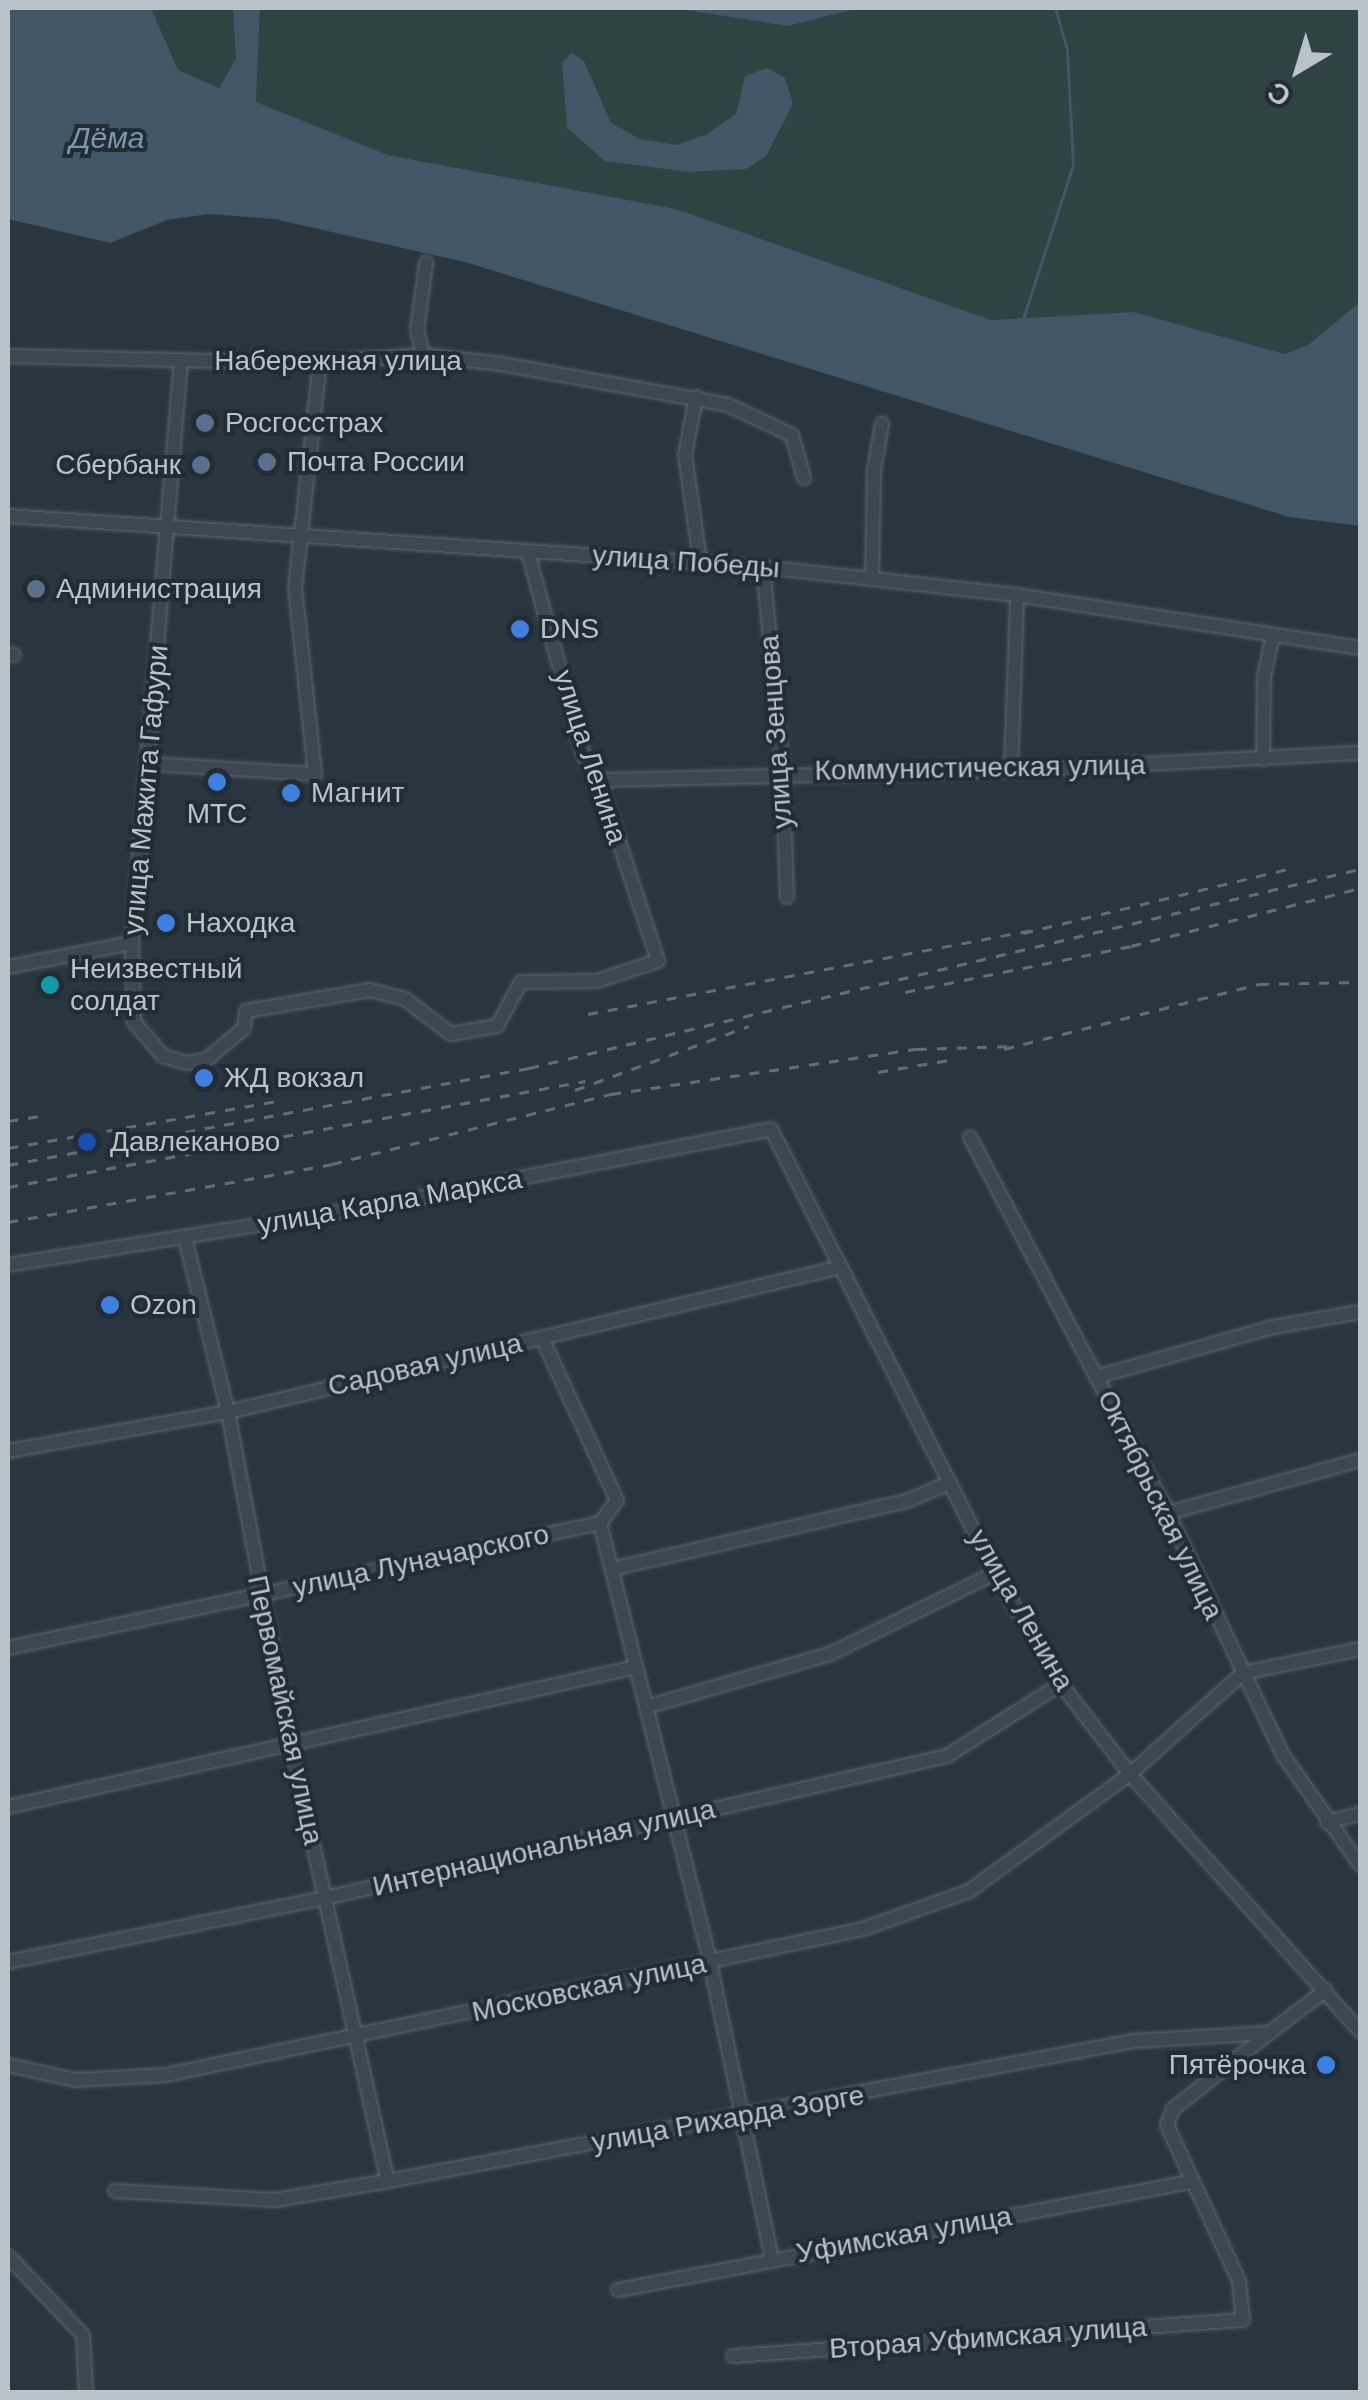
<!DOCTYPE html>
<meta charset="utf-8">
<style>
body{margin:0}
#map{position:relative;width:1368px;height:2400px;overflow:hidden;background:#29363f;font-family:Helvetica,sans-serif}
div>[style]{position:absolute}
.green>*{inset:0;background:#2e4442}
.water>*{inset:0;background:#415667}
.stream>*{height:2.5px;margin:-1.25px;padding:0 1.25px;transform-origin:1.25px;border-radius:1.25px;background:#415667}
.roads{filter:drop-shadow(0 0 2px #5b656d) drop-shadow(0 0 2px #5b656d)}
.minor>*{height:12px;margin:-6px;padding:0 6px;transform-origin:6px;border-radius:6px;background:#3d4750}
.rail>*{height:2.5px;margin-top:-1.25px;transform-origin:0;background:repeating-linear-gradient(90deg,#616e78 0 10px,transparent 0 20px)}
.dots>*{width:28px;height:28px;translate:-50% -50%;box-sizing:border-box;border:5px solid #222c35;border-radius:50%}
span{translate:-50% -50%;white-space:nowrap;text-align:center;line-height:1.15;-webkit-text-stroke:8px #222c35;paint-order:stroke}
.street-label{font-size:28px;color:#bac2ca}
.poi-label{font-size:28px;color:#bac2ca}
.left{translate:0 -50%;text-align:left}
.right{translate:-100% -50%;text-align:right}
.water-label{font-size:30px;color:#7e96aa;font-style:italic}
.frame{position:absolute;inset:0;border:10px solid #bac2ca;pointer-events:none}
.north{position:absolute;left:1248px;top:20px;width:100px;height:100px;-webkit-text-stroke:8px #222c35;paint-order:stroke;rotate:218deg;font-size:28px;font-weight:700;line-height:40px;text-align:center;color:#bac2ca}
.north::after{content:'';display:block;margin:auto;width:35px;height:45px;background:#bac2ca;clip-path:polygon(50% 0,100% 100%,50% 72%,0 100%)}
</style>
<div id="map">
<div class="green">
<i style="clip-path:polygon(151px 8px,233px 8px,236px 59px,219px 88px,178px 70px)"></i>
<i style="clip-path:polygon(260px 8px,672px 8px,788px 26px,859px 8px,1360px 8px,1360px 302px,1308px 345px,1285px 354px,1134px 312px,991px 320px,676px 209px,388px 155px,256px 102px)"></i>
</div>
<div class="water">
<i style="clip-path:polygon(8px 8px,151px 8px,178px 70px,219px 88px,236px 59px,233px 8px,260px 8px,256px 102px,388px 155px,676px 209px,991px 320px,1134px 312px,1285px 354px,1308px 345px,1360px 302px,1360px 526px,1289px 517px,465px 262px,274px 219px,209px 214px,167px 220px,110px 243px,8px 219px)"></i>
<i style="clip-path:polygon(672px 8px,859px 8px,788px 26px)"></i>
<i style="clip-path:polygon(572px 53px,584px 61px,611px 123px,640px 139px,677px 145px,707px 134px,736px 114px,745px 76px,767px 68px,785px 78px,793px 104px,766px 156px,746px 169px,688px 172px,605px 161px,567px 128px,562px 62px)"></i>
</div>
<div class="stream">
<i style="left:1023px;top:319px;width:162px;rotate:-72deg"></i>
<i style="left:1073px;top:165px;width:115px;rotate:-93deg"></i>
<i style="left:1067px;top:50px;width:44px;rotate:-105.9deg"></i>
</div>
<div class="roads">
<div class="minor">
<i style="left:423px;top:355px;width:26px;rotate:-103deg"></i>
<i style="left:417px;top:330px;width:68px;rotate:-82.3deg"></i>
<i style="left:8px;top:356px;width:297px;rotate:1.4deg"></i>
<i style="left:305px;top:363px;width:118px;rotate:-3.9deg"></i>
<i style="left:423px;top:355px;width:79px;rotate:6.6deg"></i>
<i style="left:501px;top:364px;width:231px;rotate:10.2deg"></i>
<i style="left:728px;top:405px;width:71px;rotate:25.1deg"></i>
<i style="left:792px;top:435px;width:45px;rotate:74.4deg"></i>
<i style="left:181px;top:360px;width:585px;rotate:94.8deg"></i>
<i style="left:132px;top:943px;width:79px;rotate:88.5deg"></i>
<i style="left:134px;top:1022px;width:45px;rotate:49.5deg"></i>
<i style="left:163px;top:1056px;width:25px;rotate:16deg"></i>
<i style="left:187px;top:1063px;width:19px;rotate:-9deg"></i>
<i style="left:206px;top:1060px;width:50px;rotate:-40.1deg"></i>
<i style="left:244px;top:1028px;width:17px;rotate:-83deg"></i>
<i style="left:246px;top:1011px;width:126px;rotate:-9.6deg"></i>
<i style="left:370px;top:990px;width:36px;rotate:14deg"></i>
<i style="left:405px;top:999px;width:58px;rotate:37.3deg"></i>
<i style="left:451px;top:1034px;width:47px;rotate:-9.9deg"></i>
<i style="left:497px;top:1026px;width:50px;rotate:-61.4deg"></i>
<i style="left:521px;top:982px;width:76px;rotate:-0.8deg"></i>
<i style="left:597px;top:981px;width:64px;rotate:-18.2deg"></i>
<i style="left:658px;top:961px;width:190px;rotate:-108.1deg"></i>
<i style="left:599px;top:780px;width:28px;rotate:-122deg"></i>
<i style="left:584px;top:756px;width:212px;rotate:-105.4deg"></i>
<i style="left:696px;top:397px;width:59px;rotate:100.7deg"></i>
<i style="left:685px;top:455px;width:107px;rotate:81.9deg"></i>
<i style="left:8px;top:516px;width:757px;rotate:3.86deg"></i>
<i style="left:763px;top:567px;width:256px;rotate:6.3deg"></i>
<i style="left:1017px;top:595px;width:347px;rotate:8.8deg"></i>
<i style="left:763px;top:567px;width:206px;rotate:84.4deg"></i>
<i style="left:783px;top:772px;width:125px;rotate:88.2deg"></i>
<i style="left:872px;top:579px;width:109px;rotate:-88.9deg"></i>
<i style="left:874px;top:470px;width:47px;rotate:-80.1deg"></i>
<i style="left:8px;top:654px;width:6px;rotate:9deg"></i>
<i style="left:1263px;top:759px;width:82px;rotate:-89.3deg"></i>
<i style="left:1264px;top:677px;width:43px;rotate:-77.9deg"></i>
<i style="left:151px;top:764px;width:164px;rotate:3.5deg"></i>
<i style="left:315px;top:774px;width:187px;rotate:-96.1deg"></i>
<i style="left:295px;top:588px;width:227px;rotate:-83.7deg"></i>
<i style="left:1011px;top:771px;width:176px;rotate:-88deg"></i>
<i style="left:599px;top:780px;width:412px;rotate:-1.3deg"></i>
<i style="left:1011px;top:771px;width:349px;rotate:-3deg"></i>
<i style="left:8px;top:967px;width:126px;rotate:-11deg"></i>
<i style="left:970px;top:1137px;width:425px;rotate:62.2deg"></i>
<i style="left:1168px;top:1513px;width:268px;rotate:64.6deg"></i>
<i style="left:1283px;top:1755px;width:134px;rotate:55deg"></i>
<i style="left:185px;top:1238px;width:179px;rotate:76.1deg"></i>
<i style="left:228px;top:1412px;width:339px;rotate:79.3deg"></i>
<i style="left:291px;top:1745px;width:447px;rotate:77.5deg"></i>
<i style="left:8px;top:1265px;width:368px;rotate:-9.1deg"></i>
<i style="left:371px;top:1207px;width:408px;rotate:-11deg"></i>
<i style="left:771px;top:1129px;width:504px;rotate:63.23deg"></i>
<i style="left:998px;top:1579px;width:122px;rotate:59deg"></i>
<i style="left:1061px;top:1684px;width:113px;rotate:52.5deg"></i>
<i style="left:1130px;top:1774px;width:345px;rotate:48.2deg"></i>
<i style="left:542px;top:1338px;width:179px;rotate:65.2deg"></i>
<i style="left:617px;top:1500px;width:29px;rotate:126deg"></i>
<i style="left:600px;top:1523px;width:453px;rotate:75.9deg"></i>
<i style="left:710px;top:1962px;width:303px;rotate:78.2deg"></i>
<i style="left:1096px;top:1377px;width:184px;rotate:-15.8deg"></i>
<i style="left:1273px;top:1327px;width:88px;rotate:-9.8deg"></i>
<i style="left:8px;top:1451px;width:223px;rotate:-10.1deg"></i>
<i style="left:228px;top:1412px;width:630px;rotate:-13.31deg"></i>
<i style="left:1168px;top:1513px;width:199px;rotate:-15.4deg"></i>
<i style="left:612px;top:1569px;width:303px;rotate:-13deg"></i>
<i style="left:907px;top:1501px;width:46px;rotate:-23.2deg"></i>
<i style="left:8px;top:1648px;width:605px;rotate:-11.92deg"></i>
<i style="left:646px;top:1707px;width:191px;rotate:-16.1deg"></i>
<i style="left:830px;top:1654px;width:184px;rotate:-26.1deg"></i>
<i style="left:8px;top:1807px;width:643px;rotate:-12.57deg"></i>
<i style="left:1327px;top:1822px;width:34px;rotate:-14deg"></i>
<i style="left:8px;top:1962px;width:323px;rotate:-11.4deg"></i>
<i style="left:325px;top:1898px;width:638px;rotate:-12.86deg"></i>
<i style="left:947px;top:1756px;width:135px;rotate:-32.3deg"></i>
<i style="left:8px;top:2065px;width:70px;rotate:12.4deg"></i>
<i style="left:76px;top:2080px;width:90px;rotate:-3.2deg"></i>
<i style="left:166px;top:2075px;width:712px;rotate:-11.83deg"></i>
<i style="left:863px;top:1929px;width:113px;rotate:-19.7deg"></i>
<i style="left:969px;top:1891px;width:199px;rotate:-36deg"></i>
<i style="left:1130px;top:1774px;width:152px;rotate:-41.8deg"></i>
<i style="left:1243px;top:1673px;width:119px;rotate:-11.6deg"></i>
<i style="left:115px;top:2191px;width:160px;rotate:3.2deg"></i>
<i style="left:275px;top:2200px;width:115px;rotate:-9.5deg"></i>
<i style="left:388px;top:2181px;width:758px;rotate:-10.64deg"></i>
<i style="left:1133px;top:2041px;width:136px;rotate:-3.4deg"></i>
<i style="left:1269px;top:2033px;width:71px;rotate:-37deg"></i>
<i style="left:8px;top:2256px;width:109px;rotate:46.5deg"></i>
<i style="left:83px;top:2335px;width:57px;rotate:87deg"></i>
<i style="left:618px;top:2290px;width:582px;rotate:-10.69deg"></i>
<i style="left:733px;top:2356px;width:511px;rotate:-4.04deg"></i>
<i style="left:1243px;top:2320px;width:39px;rotate:-96deg"></i>
<i style="left:1239px;top:2281px;width:172px;rotate:-114.8deg"></i>
<i style="left:1167px;top:2125px;width:17px;rotate:-69deg"></i>
<i style="left:1173px;top:2109px;width:122px;rotate:-38.4deg"></i>
</div>
</div>
<div class="rail">
<i style="left:1023px;top:933px;width:276px;rotate:-13.6deg"></i>
<i style="left:905px;top:992px;width:231px;rotate:-11.5deg"></i>
<i style="left:1131px;top:946px;width:236px;rotate:-14.2deg"></i>
<i style="left:588px;top:1014px;width:453px;rotate:-10.7deg"></i>
<i style="left:1004px;top:1049px;width:263px;rotate:-14.3deg"></i>
<i style="left:1259px;top:984px;width:101px;rotate:-1.1deg"></i>
<i style="left:878px;top:1072px;width:78px;rotate:-9.6deg"></i>
<i style="left:575px;top:1090px;width:185px;rotate:-20.2deg"></i>
<i style="left:8px;top:1121px;width:37px;rotate:-9deg"></i>
<i style="left:8px;top:1148px;width:274px;rotate:-9.9deg"></i>
<i style="left:8px;top:1165px;width:530px;rotate:-10.55deg"></i>
<i style="left:529px;top:1068px;width:854px;rotate:-13.47deg"></i>
<i style="left:8px;top:1187px;width:587px;rotate:-10.41deg"></i>
<i style="left:8px;top:1222px;width:329px;rotate:-10.1deg"></i>
<i style="left:332px;top:1164px;width:288px;rotate:-14.1deg"></i>
<i style="left:611px;top:1094px;width:309px;rotate:-8.4deg"></i>
<i style="left:917px;top:1049px;width:98px;rotate:-1.8deg"></i>
</div>
<div class="dots">
<i style="left:205px;top:423px;background:#5c6f8a"></i>
<i style="left:267px;top:462px;background:#5c6f8a"></i>
<i style="left:201px;top:465px;background:#5c6f8a"></i>
<i style="left:36px;top:589px;background:#5c6f8a"></i>
<i style="left:520px;top:629px;background:#3f7fe0"></i>
<i style="left:217px;top:782px;background:#3f7fe0"></i>
<i style="left:291px;top:793px;background:#3f7fe0"></i>
<i style="left:166px;top:923px;background:#3f7fe0"></i>
<i style="left:50px;top:985px;background:#0f9aa8"></i>
<i style="left:204px;top:1078px;background:#3f7fe0"></i>
<i style="left:87px;top:1142px;background:#1a4fb4"></i>
<i style="left:110px;top:1305px;background:#3f7fe0"></i>
<i style="left:1326px;top:2065px;background:#3f7fe0"></i>
</div>
<div class="street-label">
<span style="left:338px;top:361px">Набережная улица</span>
<span style="left:686px;top:562px;rotate:4deg">улица Победы</span>
<span style="left:776px;top:732px;rotate:-94deg">улица Зенцова</span>
<span style="left:590px;top:757px;rotate:72deg">улица Ленина</span>
<span style="left:980px;top:768px;rotate:-1deg">Коммунистическая улица</span>
<span style="left:146px;top:790px;rotate:-85deg">улица Мажита Гафури</span>
<span style="left:390px;top:1202px;rotate:-10deg">улица Карла Маркса</span>
<span style="left:425px;top:1365px;rotate:-13deg">Садовая улица</span>
<span style="left:1160px;top:1505px;rotate:64deg">Октябрьская улица</span>
<span style="left:421px;top:1561px;rotate:-12deg">улица Луначарского</span>
<span style="left:1021px;top:1610px;rotate:60deg">улица Ленина</span>
<span style="left:285px;top:1710px;rotate:78deg">Первомайская улица</span>
<span style="left:544px;top:1848px;rotate:-13deg">Интернациональная улица</span>
<span style="left:589px;top:1988px;rotate:-12deg">Московская улица</span>
<span style="left:728px;top:2119px;rotate:-10deg">улица Рихарда Зорге</span>
<span style="left:904px;top:2235px;rotate:-10deg">Уфимская улица</span>
<span style="left:988px;top:2338px;rotate:-4deg">Вторая Уфимская улица</span>
</div>
<div class="poi-label">
<span class="left" style="left:225px;top:423px">Росгосстрах</span>
<span class="left" style="left:287px;top:462px">Почта России</span>
<span class="right" style="left:181px;top:465px">Сбербанк</span>
<span class="left" style="left:56px;top:589px">Администрация</span>
<span class="left" style="left:540px;top:629px">DNS</span>
<span class="left" style="left:311px;top:793px">Магнит</span>
<span style="left:217px;top:814px">МТС</span>
<span class="left" style="left:186px;top:923px">Находка</span>
<span class="left" style="left:70px;top:985px">Неизвестный<br>солдат</span>
<span class="left" style="left:224px;top:1078px">ЖД вокзал</span>
<span class="left" style="left:110px;top:1142px">Давлеканово</span>
<span class="left" style="left:130px;top:1305px">Ozon</span>
<span class="right" style="left:1306px;top:2065px">Пятёрочка</span>
</div>
<div class="water-label">
<span style="left:107px;top:138px">Дёма</span>
</div>
<div class="frame"></div>
<div class="north">С</div>
</div>
